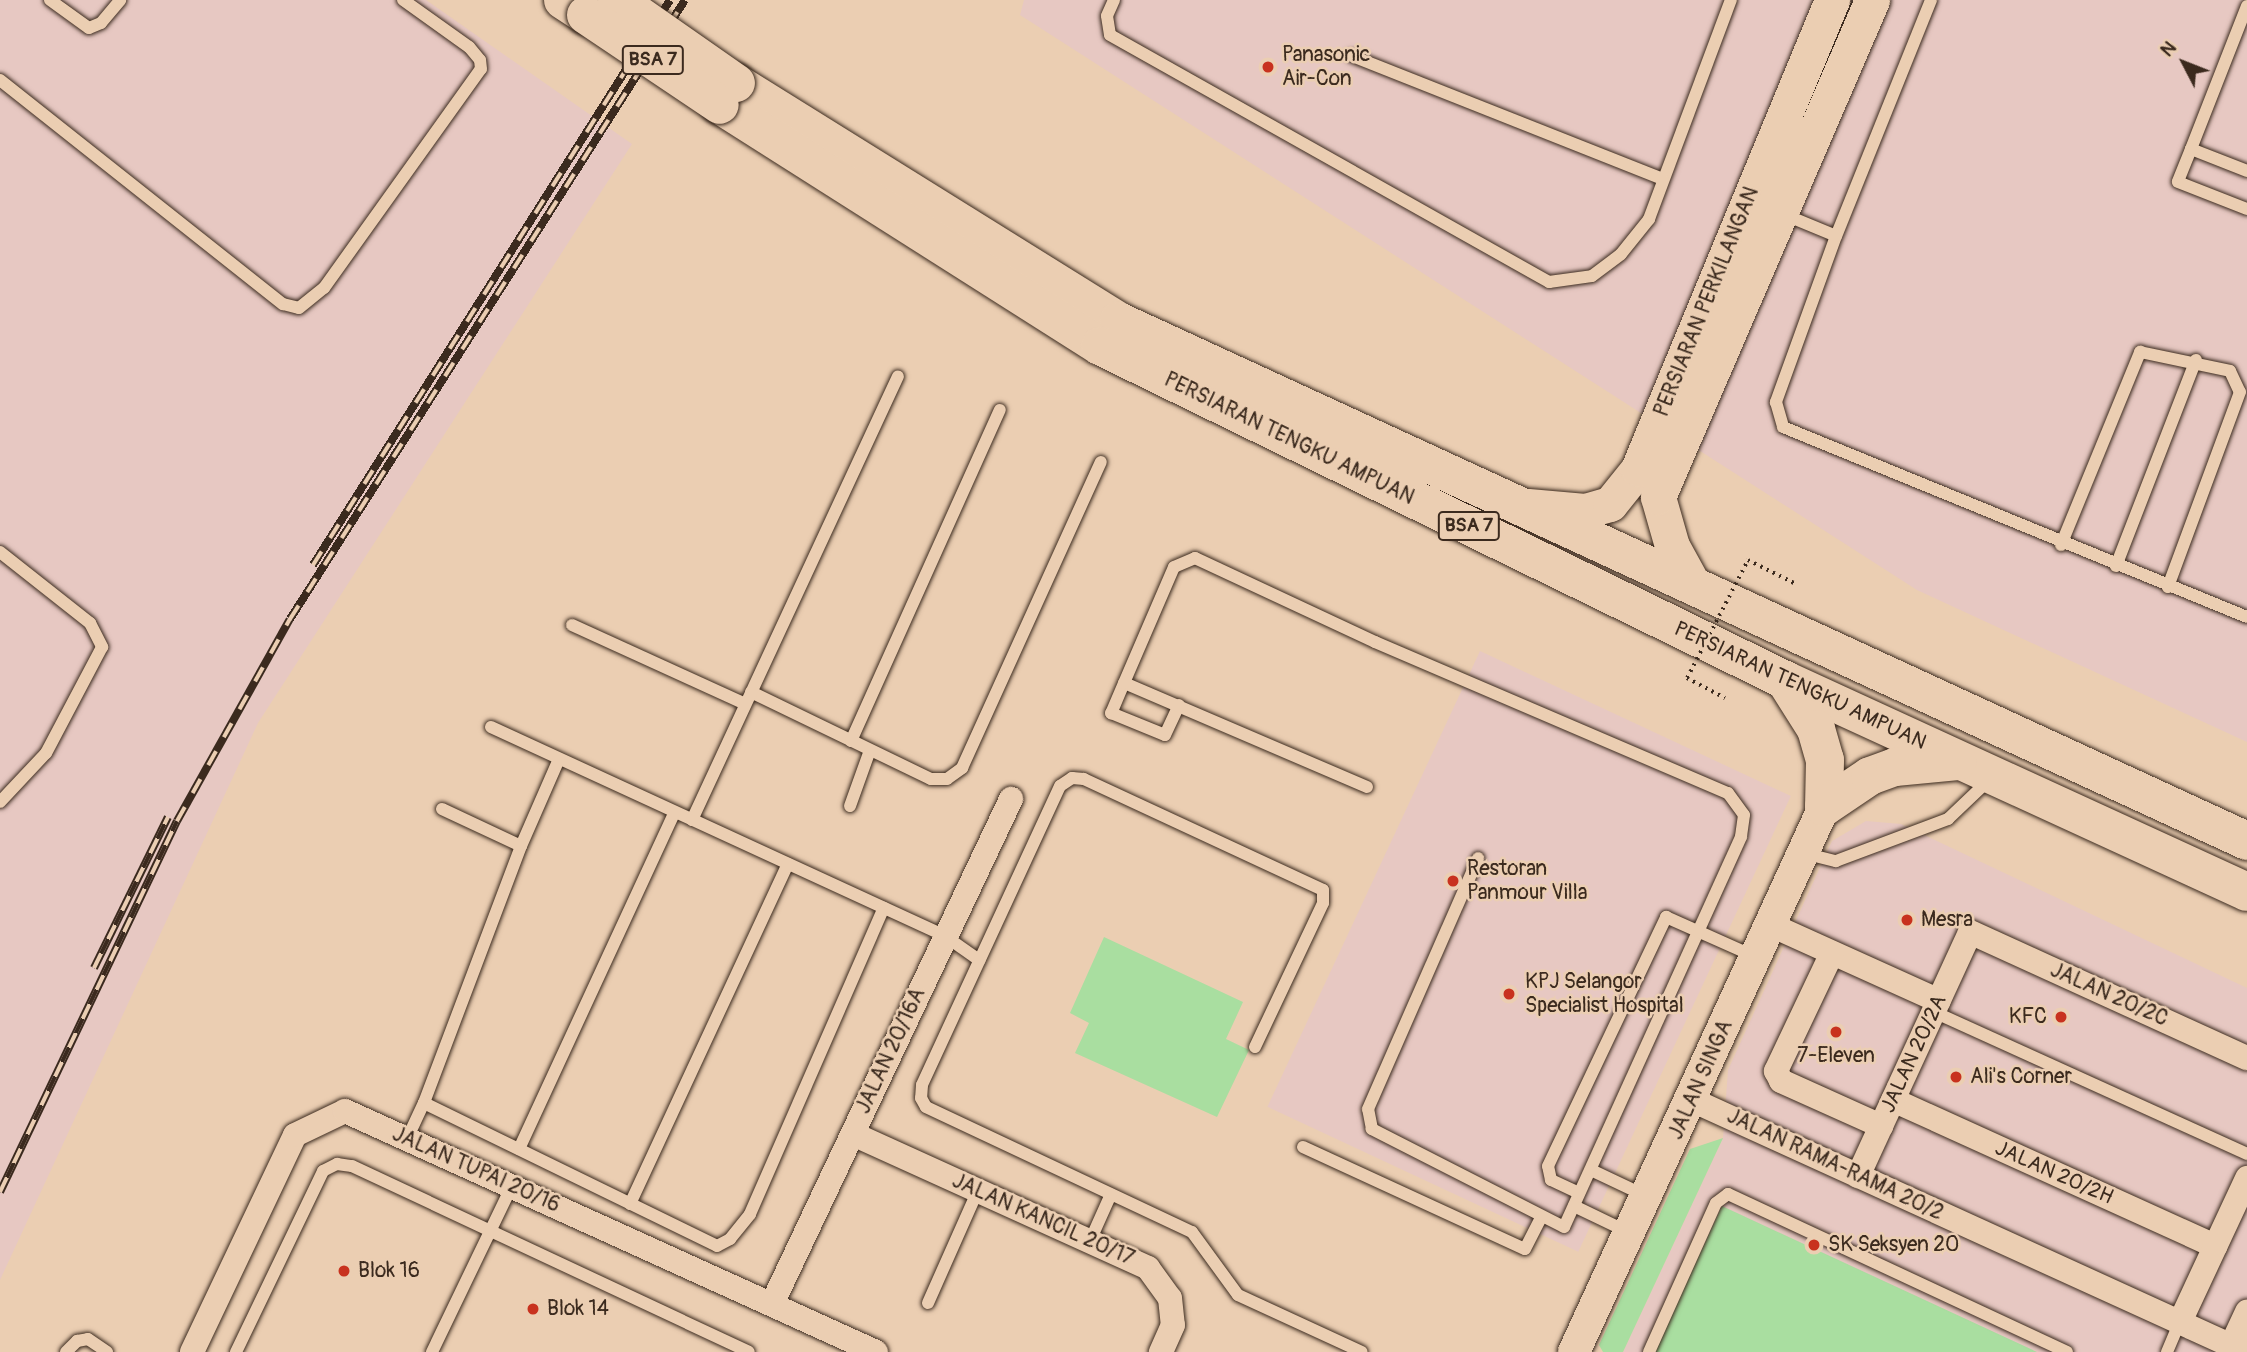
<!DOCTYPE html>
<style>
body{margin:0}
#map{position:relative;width:2247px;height:1352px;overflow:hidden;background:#ebceb2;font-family:Pangolin,sans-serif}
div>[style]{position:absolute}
.built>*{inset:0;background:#e7c8c2;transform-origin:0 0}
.green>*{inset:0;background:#a9dea0}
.path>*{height:3.5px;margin-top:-1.75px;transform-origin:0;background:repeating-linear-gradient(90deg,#3b2a1e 0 2px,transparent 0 7px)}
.roads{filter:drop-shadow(0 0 2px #3b2a1e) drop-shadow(0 0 2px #3b2a1e)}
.service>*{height:12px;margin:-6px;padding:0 6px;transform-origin:6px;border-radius:6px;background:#ebceb2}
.minor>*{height:24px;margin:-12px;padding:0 12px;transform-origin:12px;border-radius:12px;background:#ebceb2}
.tertiary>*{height:32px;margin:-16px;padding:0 16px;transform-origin:16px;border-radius:16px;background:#ebceb2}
.secondary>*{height:35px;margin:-17.5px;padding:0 17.5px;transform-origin:17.5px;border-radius:17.5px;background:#ebceb2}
.primary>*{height:38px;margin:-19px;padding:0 19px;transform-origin:19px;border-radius:19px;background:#ebceb2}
.rail>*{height:8px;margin-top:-4px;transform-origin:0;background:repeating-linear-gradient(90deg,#ebceb2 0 16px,#3b2a1e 0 32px);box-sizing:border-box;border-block:2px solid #3b2a1e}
.path-bridge>*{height:3.5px;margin-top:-1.75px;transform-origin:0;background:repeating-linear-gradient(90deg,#3b2a1e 0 2px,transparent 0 7px)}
.bridges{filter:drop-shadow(0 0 2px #3b2a1e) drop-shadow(0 0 2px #3b2a1e)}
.primary-bridge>*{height:38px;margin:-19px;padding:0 19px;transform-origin:19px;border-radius:19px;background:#ebceb2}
.dots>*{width:19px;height:19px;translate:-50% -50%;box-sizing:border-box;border:4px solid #ebceb2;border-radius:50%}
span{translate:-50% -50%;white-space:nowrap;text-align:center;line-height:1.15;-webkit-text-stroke:5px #ebceb2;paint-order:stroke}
.shield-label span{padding:2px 5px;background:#ebceb2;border:2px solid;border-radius:5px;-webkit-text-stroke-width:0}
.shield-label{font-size:19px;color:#3b2a1e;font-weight:700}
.poi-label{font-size:21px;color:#3b2a1e}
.left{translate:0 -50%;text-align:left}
.right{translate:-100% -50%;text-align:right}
.street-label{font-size:21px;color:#3b2a1e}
.north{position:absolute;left:2149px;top:28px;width:70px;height:70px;-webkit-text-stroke:5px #ebceb2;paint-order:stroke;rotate:312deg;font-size:19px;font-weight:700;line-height:28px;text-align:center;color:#3b2a1e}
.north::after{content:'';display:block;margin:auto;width:24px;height:32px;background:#3b2a1e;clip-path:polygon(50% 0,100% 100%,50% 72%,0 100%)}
</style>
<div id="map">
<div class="built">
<i style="clip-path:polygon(0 0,426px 0,632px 144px,258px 723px,0 1280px)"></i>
<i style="clip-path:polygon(1024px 0,2247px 0,2247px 742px,1917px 590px,1020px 15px)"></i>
<i style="left:1480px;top:651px;width:343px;height:503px;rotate:25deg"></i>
<i style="clip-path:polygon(1866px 821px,1901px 824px,2247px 988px,2247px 1352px,1623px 1352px,1723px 1138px,1728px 1070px,1832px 841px)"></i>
</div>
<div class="green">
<i style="clip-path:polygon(1104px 937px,1243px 1002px,1226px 1039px,1249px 1050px,1217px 1117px,1075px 1053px,1089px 1023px,1070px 1013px)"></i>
<i style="clip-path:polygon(1723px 1138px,1623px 1352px,1603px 1352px,1599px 1345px,1690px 1149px)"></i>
<i style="clip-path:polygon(1722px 1206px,2037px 1352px,1654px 1352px)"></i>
</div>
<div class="path">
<i style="left:1748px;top:560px;width:54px;rotate:26.6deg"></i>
<i style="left:1687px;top:678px;width:43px;rotate:27.8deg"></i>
</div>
<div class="roads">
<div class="service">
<i style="left:50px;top:0;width:48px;rotate:35.7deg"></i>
<i style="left:89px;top:28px;width:13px;rotate:-23deg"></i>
<i style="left:101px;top:23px;width:30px;rotate:-50deg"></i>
<i style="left:1114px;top:0;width:17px;rotate:114deg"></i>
<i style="left:1107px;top:16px;width:19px;rotate:81deg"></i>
<i style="left:1110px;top:35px;width:504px;rotate:29.36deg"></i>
<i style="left:1549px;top:282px;width:43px;rotate:-7.9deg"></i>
<i style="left:1592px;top:276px;width:36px;rotate:-37deg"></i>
<i style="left:1621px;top:254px;width:45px;rotate:-51.3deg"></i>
<i style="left:1649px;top:219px;width:234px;rotate:-69.5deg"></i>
<i style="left:1931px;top:0;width:254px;rotate:111.9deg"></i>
<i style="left:1836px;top:236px;width:177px;rotate:109.9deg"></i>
<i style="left:1776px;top:402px;width:26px;rotate:74deg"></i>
<i style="left:1783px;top:427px;width:501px;rotate:22.27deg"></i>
<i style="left:2247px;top:6px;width:154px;rotate:111.4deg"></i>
<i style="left:2191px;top:149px;width:60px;rotate:21.4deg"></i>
<i style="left:1352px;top:56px;width:334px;rotate:21.6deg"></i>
<i style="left:0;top:80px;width:361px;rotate:38.4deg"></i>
<i style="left:283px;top:304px;width:16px;rotate:14deg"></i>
<i style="left:299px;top:308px;width:32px;rotate:-39deg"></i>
<i style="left:324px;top:288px;width:269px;rotate:-54.4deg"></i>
<i style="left:481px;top:69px;width:9px;rotate:-96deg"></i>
<i style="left:480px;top:60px;width:17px;rotate:-130deg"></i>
<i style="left:469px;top:47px;width:81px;rotate:-144.5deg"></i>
<i style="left:2191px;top:149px;width:35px;rotate:112deg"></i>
<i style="left:2178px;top:182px;width:74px;rotate:21.4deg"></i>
<i style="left:1783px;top:214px;width:57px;rotate:22.5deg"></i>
<i style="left:2061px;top:545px;width:209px;rotate:-67.7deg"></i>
<i style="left:2140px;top:352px;width:92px;rotate:11.9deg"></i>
<i style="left:2230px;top:371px;width:23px;rotate:65deg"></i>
<i style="left:2240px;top:392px;width:208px;rotate:110.3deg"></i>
<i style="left:0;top:552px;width:115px;rotate:38.3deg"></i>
<i style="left:90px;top:623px;width:27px;rotate:63deg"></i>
<i style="left:102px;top:647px;width:120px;rotate:117.8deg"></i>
<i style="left:46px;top:753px;width:67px;rotate:133.2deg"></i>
<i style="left:2116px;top:566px;width:221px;rotate:-68.8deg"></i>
<i style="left:572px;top:625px;width:190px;rotate:24.5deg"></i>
<i style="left:1124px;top:683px;width:33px;rotate:113deg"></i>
<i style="left:1111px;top:713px;width:58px;rotate:22.2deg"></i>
<i style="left:1165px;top:735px;width:33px;rotate:-65deg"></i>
<i style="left:751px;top:692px;width:200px;rotate:25.8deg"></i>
<i style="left:931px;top:779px;width:16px"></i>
<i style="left:947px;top:779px;width:19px;rotate:-36deg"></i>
<i style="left:962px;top:768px;width:336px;rotate:-65.6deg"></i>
<i style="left:491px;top:727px;width:500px;rotate:24.7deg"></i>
<i style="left:945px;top:936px;width:42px;rotate:35.2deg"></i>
<i style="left:851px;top:741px;width:363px;rotate:-65.8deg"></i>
<i style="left:559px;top:759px;width:95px;rotate:113.6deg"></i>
<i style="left:521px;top:846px;width:275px;rotate:110.7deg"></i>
<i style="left:424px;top:1103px;width:326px;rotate:26deg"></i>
<i style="left:717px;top:1246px;width:15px;rotate:-28deg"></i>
<i style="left:730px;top:1239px;width:32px;rotate:-51deg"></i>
<i style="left:750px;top:1214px;width:334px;rotate:-66.4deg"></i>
<i style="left:1367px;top:787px;width:264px;rotate:-156.8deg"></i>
<i style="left:1124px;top:683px;width:126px;rotate:-66.7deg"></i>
<i style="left:1174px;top:567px;width:23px;rotate:-23deg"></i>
<i style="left:1195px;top:558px;width:199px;rotate:25deg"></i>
<i style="left:1375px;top:642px;width:384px;rotate:23.2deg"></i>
<i style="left:1728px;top:793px;width:27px;rotate:54deg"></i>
<i style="left:1744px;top:815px;width:22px;rotate:98deg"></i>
<i style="left:1741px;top:837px;width:428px;rotate:114.4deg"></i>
<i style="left:1564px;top:1227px;width:216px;rotate:-153deg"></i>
<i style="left:1372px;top:1129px;width:20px;rotate:-101deg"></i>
<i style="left:1368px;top:1109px;width:274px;rotate:-66.3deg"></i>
<i style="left:850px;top:806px;width:59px;rotate:-70.3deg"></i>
<i style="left:442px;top:809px;width:87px;rotate:25.1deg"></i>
<i style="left:692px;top:820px;width:489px;rotate:-65.1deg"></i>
<i style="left:1803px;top:853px;width:34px;rotate:14deg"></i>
<i style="left:1836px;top:861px;width:120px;rotate:-20.6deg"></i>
<i style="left:1948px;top:819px;width:58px;rotate:-43.6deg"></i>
<i style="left:1934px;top:1012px;width:344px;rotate:24.4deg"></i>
<i style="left:1255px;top:1047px;width:159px;rotate:-64.7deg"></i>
<i style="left:1323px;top:903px;width:13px;rotate:-90deg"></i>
<i style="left:1323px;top:890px;width:264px;rotate:-155.1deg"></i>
<i style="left:1084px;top:779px;width:12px;rotate:-175deg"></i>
<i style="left:1072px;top:778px;width:14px;rotate:146deg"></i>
<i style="left:1060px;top:786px;width:329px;rotate:114.8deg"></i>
<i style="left:922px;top:1085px;width:13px;rotate:94deg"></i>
<i style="left:921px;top:1098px;width:10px;rotate:61deg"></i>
<i style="left:926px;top:1107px;width:294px;rotate:25.2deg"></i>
<i style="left:1192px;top:1232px;width:78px;rotate:53.9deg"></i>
<i style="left:1238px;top:1295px;width:136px;rotate:24.7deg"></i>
<i style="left:407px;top:1139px;width:40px;rotate:-65deg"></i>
<i style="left:1303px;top:1147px;width:244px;rotate:24.7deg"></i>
<i style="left:1525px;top:1249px;width:36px;rotate:-63deg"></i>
<i style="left:519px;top:1149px;width:371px;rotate:-65.2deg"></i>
<i style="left:1591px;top:1170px;width:59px;rotate:25.3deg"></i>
<i style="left:1579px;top:1193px;width:31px;rotate:-155deg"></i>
<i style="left:1551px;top:1180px;width:14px;rotate:-102deg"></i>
<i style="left:1548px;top:1166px;width:276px;rotate:-64.6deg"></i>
<i style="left:1666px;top:917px;width:98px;rotate:24deg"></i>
<i style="left:630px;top:1204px;width:375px;rotate:-65.1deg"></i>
<i style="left:1574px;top:1206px;width:62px;rotate:25.7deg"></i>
<i style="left:1090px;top:1241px;width:51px;rotate:-65.9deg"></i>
<i style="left:928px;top:1303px;width:124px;rotate:-66.1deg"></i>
<i style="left:66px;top:1352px;width:16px;rotate:-45deg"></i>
<i style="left:77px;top:1341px;width:11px;rotate:-10deg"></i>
<i style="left:88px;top:1339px;width:23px;rotate:34deg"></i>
<i style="left:236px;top:1352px;width:201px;rotate:-64.3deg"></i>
<i style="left:323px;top:1171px;width:16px;rotate:-27deg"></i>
<i style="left:337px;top:1164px;width:15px;rotate:8deg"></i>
<i style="left:352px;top:1166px;width:438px;rotate:25.1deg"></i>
<i style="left:432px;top:1352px;width:184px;rotate:-64.3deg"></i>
<i style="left:1649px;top:1352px;width:163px;rotate:-65.8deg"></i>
<i style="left:1716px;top:1203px;width:15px;rotate:-37deg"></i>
<i style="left:1728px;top:1194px;width:374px;rotate:25deg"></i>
<i style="left:2167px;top:1352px;width:33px;rotate:-67deg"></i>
</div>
<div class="minor">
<i style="left:1771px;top:925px;width:184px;rotate:24.3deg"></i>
<i style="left:1832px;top:953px;width:131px;rotate:115.4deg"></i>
<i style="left:1776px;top:1071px;width:11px;rotate:63deg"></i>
<i style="left:1781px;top:1081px;width:110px;rotate:24.2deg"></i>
<i style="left:1692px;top:1100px;width:608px;rotate:24.5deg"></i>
<i style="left:1893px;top:1100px;width:354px;rotate:24.4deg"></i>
<i style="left:853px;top:1134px;width:324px;rotate:24.4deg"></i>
<i style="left:1148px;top:1268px;width:37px;rotate:54deg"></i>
<i style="left:1170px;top:1298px;width:27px;rotate:84deg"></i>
<i style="left:1173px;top:1325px;width:30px;rotate:114deg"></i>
<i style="left:1858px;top:1176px;width:268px;rotate:-65.3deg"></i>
<i style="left:1970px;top:932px;width:304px;rotate:24.5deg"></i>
<i style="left:772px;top:1304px;width:559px;rotate:-64.67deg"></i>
<i style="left:2180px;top:1322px;width:159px;rotate:-65deg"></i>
<i style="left:2231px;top:1346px;width:38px;rotate:-65deg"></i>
<i style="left:192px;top:1352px;width:240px;rotate:-64.6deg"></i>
<i style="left:295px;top:1135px;width:55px;rotate:-25.6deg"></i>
<i style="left:345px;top:1111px;width:583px;rotate:24.41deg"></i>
</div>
<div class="tertiary">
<i style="left:1574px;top:1352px;width:600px;rotate:-65.36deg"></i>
</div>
<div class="secondary">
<i style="left:1528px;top:506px;width:57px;rotate:5deg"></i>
<i style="left:1585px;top:511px;width:26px;rotate:-16deg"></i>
<i style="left:1610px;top:504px;width:45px;rotate:-51.3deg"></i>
<i style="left:1638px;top:469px;width:508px;rotate:-67.53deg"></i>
<i style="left:1695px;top:588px;width:48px;rotate:-118.7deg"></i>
<i style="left:1672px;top:546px;width:51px;rotate:-105.9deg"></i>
<i style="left:1658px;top:497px;width:541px;rotate:-66.7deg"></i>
</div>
<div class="primary">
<i style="left:563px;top:0;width:27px;rotate:33deg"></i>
<i style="left:736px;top:83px;width:450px;rotate:31.9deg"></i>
<i style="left:1118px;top:321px;width:1243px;rotate:24.73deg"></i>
<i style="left:720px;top:105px;width:450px;rotate:32.4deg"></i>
<i style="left:1100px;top:346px;width:762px;rotate:25.99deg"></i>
<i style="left:1785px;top:680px;width:508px;rotate:24.65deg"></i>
<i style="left:1785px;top:680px;width:58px;rotate:57.7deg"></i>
<i style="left:1816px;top:729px;width:32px;rotate:74deg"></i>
<i style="left:1825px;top:760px;width:47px;rotate:91.2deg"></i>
<i style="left:1824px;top:807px;width:55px;rotate:-34deg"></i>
<i style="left:1870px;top:776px;width:27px;rotate:-20deg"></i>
<i style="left:1895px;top:767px;width:63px;rotate:-5.4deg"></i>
</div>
</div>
<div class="rail">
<i style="left:313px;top:565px;width:668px;rotate:-57.71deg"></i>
<i style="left:94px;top:968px;width:168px;rotate:-63.9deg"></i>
<i style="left:0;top:1192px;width:411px;rotate:-64.5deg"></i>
<i style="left:177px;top:821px;width:231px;rotate:-60.8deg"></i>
<i style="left:290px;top:619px;width:734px;rotate:-57.46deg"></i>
</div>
<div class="path-bridge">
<i style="left:1687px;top:678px;width:133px;rotate:-62.7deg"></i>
</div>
<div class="bridges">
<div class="primary-bridge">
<i style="left:617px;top:0;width:145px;rotate:34.9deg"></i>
<i style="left:586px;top:15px;width:161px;rotate:33.9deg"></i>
</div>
</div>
<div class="dots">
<i style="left:1268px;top:67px;background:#c8321e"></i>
<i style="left:1453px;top:881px;background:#c8321e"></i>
<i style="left:1907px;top:920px;background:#c8321e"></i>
<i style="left:1509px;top:994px;background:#c8321e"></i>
<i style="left:2061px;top:1017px;background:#c8321e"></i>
<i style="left:1836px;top:1032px;background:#c8321e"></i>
<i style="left:1956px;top:1077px;background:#c8321e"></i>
<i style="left:1814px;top:1245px;background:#c8321e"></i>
<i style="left:344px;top:1271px;background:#c8321e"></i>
<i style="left:533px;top:1309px;background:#c8321e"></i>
</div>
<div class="shield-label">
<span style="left:653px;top:60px">BSA 7</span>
<span style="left:1469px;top:526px">BSA 7</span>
</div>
<div class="poi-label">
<span class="left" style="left:1282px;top:67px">Panasonic<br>Air-Con</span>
<span class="left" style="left:1467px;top:881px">Restoran<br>Panmour Villa</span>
<span class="left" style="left:1921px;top:920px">Mesra</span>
<span class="left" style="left:1525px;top:994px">KPJ Selangor<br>Specialist Hospital</span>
<span class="right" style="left:2047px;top:1017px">KFC</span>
<span style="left:1836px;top:1056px">7-Eleven</span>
<span class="left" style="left:1970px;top:1077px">Ali's Corner</span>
<span class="left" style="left:1828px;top:1245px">SK Seksyen 20</span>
<span class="left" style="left:358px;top:1271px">Blok 16</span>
<span class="left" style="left:547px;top:1309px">Blok 14</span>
</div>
<div class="street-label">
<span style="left:1707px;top:302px;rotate:-68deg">PERSIARAN PERKILANGAN</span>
<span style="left:1289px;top:439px;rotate:26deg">PERSIARAN TENGKU AMPUAN</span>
<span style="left:1800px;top:686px;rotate:25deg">PERSIARAN TENGKU AMPUAN</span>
<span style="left:2109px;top:995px;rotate:24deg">JALAN 20/2C</span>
<span style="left:891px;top:1051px;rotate:-65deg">JALAN 20/16A</span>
<span style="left:1914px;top:1054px;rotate:-65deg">JALAN 20/2A</span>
<span style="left:1701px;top:1080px;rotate:-66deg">JALAN SINGA</span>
<span style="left:1835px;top:1165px;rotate:25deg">JALAN RAMA-RAMA 20/2</span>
<span style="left:476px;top:1170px;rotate:24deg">JALAN TUPAI 20/16</span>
<span style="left:2054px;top:1173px;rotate:24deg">JALAN 20/2H</span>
<span style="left:1043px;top:1220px;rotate:24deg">JALAN KANCIL 20/17</span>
</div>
<div class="north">N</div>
</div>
